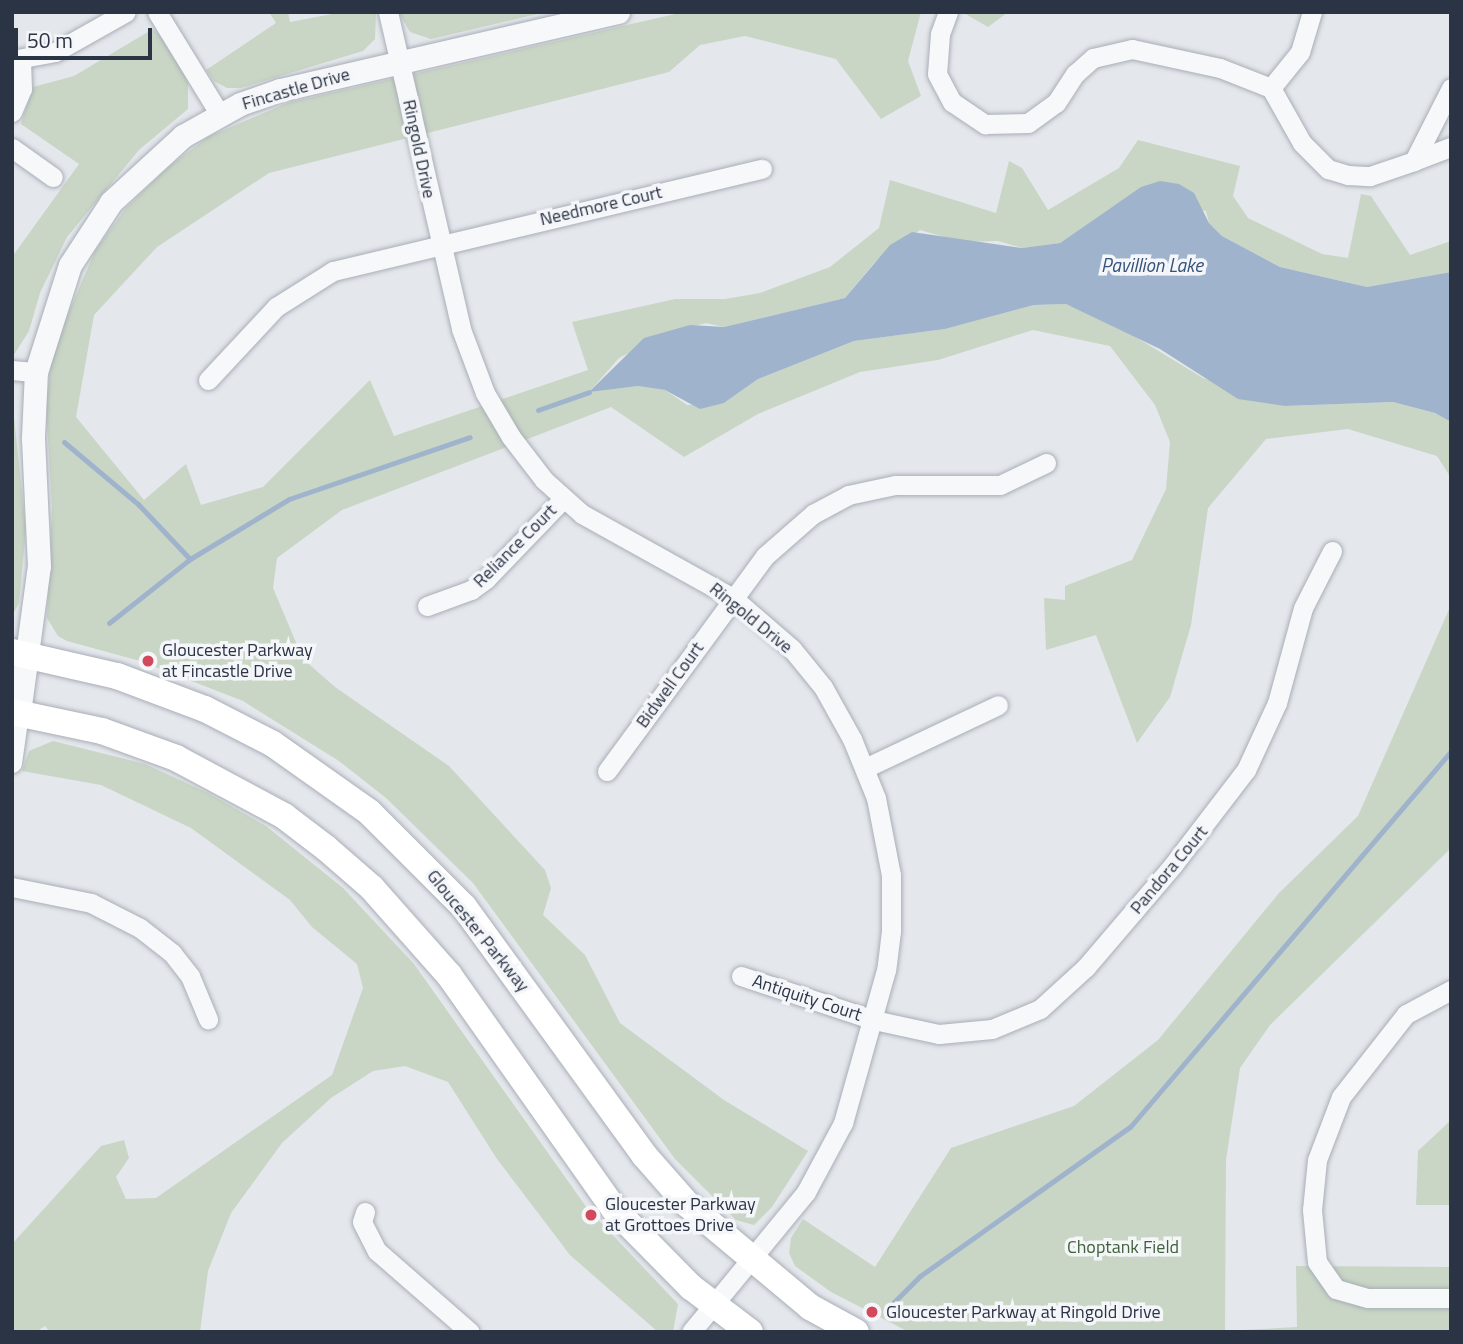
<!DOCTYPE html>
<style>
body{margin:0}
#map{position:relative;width:1463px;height:1344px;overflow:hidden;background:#e4e7ec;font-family:"Titillium Web",sans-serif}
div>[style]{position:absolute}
.green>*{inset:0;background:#c9d6c5}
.water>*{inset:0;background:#9fb4cc}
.stream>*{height:5px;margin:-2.5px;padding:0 2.5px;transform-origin:2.5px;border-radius:2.5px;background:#9fb4cc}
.roads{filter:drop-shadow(0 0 2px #a9aeb7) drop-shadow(0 0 2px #a9aeb7)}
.minor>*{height:19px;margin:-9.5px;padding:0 9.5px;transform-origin:9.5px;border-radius:9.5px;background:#f7f8fa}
.tertiary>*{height:23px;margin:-11.5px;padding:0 11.5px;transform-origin:11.5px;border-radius:11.5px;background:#f7f8fa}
.secondary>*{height:26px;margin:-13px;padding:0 13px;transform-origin:13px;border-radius:13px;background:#fff}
.dots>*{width:19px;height:19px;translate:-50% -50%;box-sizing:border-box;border:4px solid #f4f6f9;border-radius:50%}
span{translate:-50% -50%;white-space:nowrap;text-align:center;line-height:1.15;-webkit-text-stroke:7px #f4f6f9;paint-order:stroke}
.street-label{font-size:18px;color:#2b3445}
.poi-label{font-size:18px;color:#2b3445}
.left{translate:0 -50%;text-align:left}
.park-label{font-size:18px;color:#3f6138}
.water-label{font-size:19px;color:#34527a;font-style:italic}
.frame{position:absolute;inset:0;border:14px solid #2b3445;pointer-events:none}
.scale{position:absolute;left:14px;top:28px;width:138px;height:32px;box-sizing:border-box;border:4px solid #2b3445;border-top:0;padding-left:9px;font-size:21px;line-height:24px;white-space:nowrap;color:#2b3445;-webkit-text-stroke:5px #f4f6f9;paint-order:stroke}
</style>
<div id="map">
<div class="green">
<i style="clip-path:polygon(269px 12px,288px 12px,290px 22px,343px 12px,376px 12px,375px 39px,363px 51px,241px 88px,227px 88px,214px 81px,206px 70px,276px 23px)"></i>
<i style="clip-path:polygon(398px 12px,546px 12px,431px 39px,410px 32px)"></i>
<i style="clip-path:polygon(684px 12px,921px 12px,908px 61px,921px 96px,881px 119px,836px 59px,745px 36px,700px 45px,669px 72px,269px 173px,157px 247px,94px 315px,76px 417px,144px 500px,186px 464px,201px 505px,263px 487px,370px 380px,394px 436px,588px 370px,572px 322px,675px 299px,725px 299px,760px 293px,830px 267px,879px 228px,890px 180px,996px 213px,1009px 161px,1022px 168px,1048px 210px,1119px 168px,1138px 140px,1240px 166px,1233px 196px,1248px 218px,1322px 254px,1348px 258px,1361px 194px,1371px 196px,1410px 255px,1451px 241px,1451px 272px,1367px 287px,1280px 267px,1222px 236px,1209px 223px,1206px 211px,1115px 205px,1060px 243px,1022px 248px,998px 241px,962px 242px,920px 230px,874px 263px,845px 298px,724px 327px,706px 323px,669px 332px,619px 358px,590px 391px,638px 386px,665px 390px,687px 405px,724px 403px,758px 379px,854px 341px,945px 329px,1034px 305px,1066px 304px,1111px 322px,1203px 378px,1285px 406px,1393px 402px,1435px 413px,1451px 422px,1451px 478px,1437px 456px,1348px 429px,1266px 439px,1208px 508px,1191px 625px,1170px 697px,1137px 743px,1096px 635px,1046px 650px,1044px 598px,1065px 600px,1065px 586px,1132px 560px,1166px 489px,1170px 442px,1155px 405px,1110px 346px,1033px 330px,938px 360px,860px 372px,758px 414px,684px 457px,611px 407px,342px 510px,277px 558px,273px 588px,303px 659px,335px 687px,449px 766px,545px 870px,551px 888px,543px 915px,585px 955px,620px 1023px,724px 1100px,808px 1151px,772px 1207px,754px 1225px,736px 1220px,675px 1159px,473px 883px,386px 798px,339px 761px,243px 701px,140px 661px,67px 641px,58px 636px,47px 618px,52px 508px,46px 407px,52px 351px,95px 251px,126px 208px,167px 168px,208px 137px,287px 103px)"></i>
<i style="clip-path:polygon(962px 12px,1008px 12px,988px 27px)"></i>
<i style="clip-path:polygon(153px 29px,171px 47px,188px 83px,188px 109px,139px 150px,67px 237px,40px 293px,29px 331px,12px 358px,12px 257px,79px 164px,21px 124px,33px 87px,74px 76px)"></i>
<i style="clip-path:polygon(12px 398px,26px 529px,19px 603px,12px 616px)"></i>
<i style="clip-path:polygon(1451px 605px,1451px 848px,1270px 1025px,1240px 1068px,1226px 1160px,1225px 1331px,1297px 1327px,1296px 1266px,1451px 1267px,1451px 1332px,909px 1332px,831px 1292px,795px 1266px,789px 1253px,791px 1238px,803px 1219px,875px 1267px,951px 1148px,1074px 1106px,1158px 1040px,1279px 893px,1358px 816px)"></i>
<i style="clip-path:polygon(53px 741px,145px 764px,208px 793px,266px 826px,343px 888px,414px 964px,587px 1208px,678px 1304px,673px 1332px,658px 1332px,570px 1255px,497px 1159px,448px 1082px,405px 1066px,373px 1071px,331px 1098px,282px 1143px,231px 1213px,208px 1271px,200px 1332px,50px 1332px,45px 1326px,36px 1332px,12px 1332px,12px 1244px,101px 1146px,124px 1140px,129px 1158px,116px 1177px,126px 1199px,156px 1198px,332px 1075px,363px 988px,357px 964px,312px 927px,290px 900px,191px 828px,101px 785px,22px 771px,29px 751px)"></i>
<i style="clip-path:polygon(1451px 1120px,1451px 1205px,1416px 1205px,1418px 1151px)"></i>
</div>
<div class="water">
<i style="clip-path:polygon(1160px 181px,1179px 184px,1194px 193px,1209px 223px,1222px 236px,1280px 267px,1367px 287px,1451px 272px,1451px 422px,1435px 413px,1393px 402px,1285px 406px,1238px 399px,1160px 349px,1066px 304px,1034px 305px,945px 329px,854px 341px,758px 379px,724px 403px,700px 409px,665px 390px,638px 386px,589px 392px,644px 338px,690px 325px,724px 327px,845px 298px,890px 245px,912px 232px,1022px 248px,1060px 243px,1141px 187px)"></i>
</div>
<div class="stream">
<i style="left:538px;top:410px;width:54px;rotate:-19.4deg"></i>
<i style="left:64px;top:442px;width:97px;rotate:40deg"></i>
<i style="left:138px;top:504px;width:76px;rotate:46.6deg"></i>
<i style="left:109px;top:623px;width:103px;rotate:-38.3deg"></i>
<i style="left:190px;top:559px;width:116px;rotate:-31.2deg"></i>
<i style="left:289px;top:499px;width:191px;rotate:-18.9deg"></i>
<i style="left:893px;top:1303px;width:38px;rotate:-45deg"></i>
<i style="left:920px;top:1276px;width:257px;rotate:-35.4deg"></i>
<i style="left:1130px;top:1127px;width:494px;rotate:-49.5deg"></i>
</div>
<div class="roads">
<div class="minor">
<i style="left:157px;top:12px;width:119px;rotate:58.5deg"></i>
<i style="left:388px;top:12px;width:325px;rotate:77deg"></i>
<i style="left:461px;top:329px;width:68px;rotate:69.4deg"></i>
<i style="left:485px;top:393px;width:51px;rotate:59.4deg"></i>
<i style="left:511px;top:437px;width:54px;rotate:52.5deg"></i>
<i style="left:544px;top:480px;width:51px;rotate:41.8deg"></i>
<i style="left:582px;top:514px;width:173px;rotate:29.1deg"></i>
<i style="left:733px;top:598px;width:78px;rotate:40.8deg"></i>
<i style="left:792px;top:649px;width:49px;rotate:50.8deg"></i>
<i style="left:823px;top:687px;width:60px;rotate:60.9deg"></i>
<i style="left:852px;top:739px;width:64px;rotate:67.9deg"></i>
<i style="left:876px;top:798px;width:78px;rotate:79deg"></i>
<i style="left:891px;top:875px;width:56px;rotate:90deg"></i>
<i style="left:891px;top:931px;width:39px;rotate:97deg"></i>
<i style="left:886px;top:970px;width:159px;rotate:105.7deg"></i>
<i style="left:843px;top:1123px;width:78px;rotate:118.2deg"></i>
<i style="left:806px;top:1192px;width:181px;rotate:129.4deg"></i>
<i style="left:948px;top:12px;width:23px;rotate:110deg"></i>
<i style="left:940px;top:34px;width:40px;rotate:94.3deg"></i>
<i style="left:937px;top:74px;width:32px;rotate:62deg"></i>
<i style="left:952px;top:102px;width:40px;rotate:34deg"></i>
<i style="left:985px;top:124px;width:43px;rotate:-1.3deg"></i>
<i style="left:1028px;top:123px;width:34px;rotate:-36deg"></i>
<i style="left:1056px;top:103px;width:35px;rotate:-57deg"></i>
<i style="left:1075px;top:74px;width:24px;rotate:-42deg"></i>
<i style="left:1093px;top:58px;width:40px;rotate:-13deg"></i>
<i style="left:1132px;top:49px;width:90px;rotate:12.2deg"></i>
<i style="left:1220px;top:68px;width:55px;rotate:21.4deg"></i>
<i style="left:1271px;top:88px;width:63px;rotate:60.6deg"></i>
<i style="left:1302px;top:143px;width:37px;rotate:45deg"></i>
<i style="left:1328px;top:169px;width:21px;rotate:17deg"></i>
<i style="left:1348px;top:175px;width:22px;rotate:3deg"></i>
<i style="left:1370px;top:176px;width:46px;rotate:-18.8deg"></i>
<i style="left:12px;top:60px;width:44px;rotate:-10.5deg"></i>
<i style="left:55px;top:52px;width:81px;rotate:-29.4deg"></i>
<i style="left:1271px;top:88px;width:46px;rotate:-51.1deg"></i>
<i style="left:1300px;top:52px;width:42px;rotate:-73.3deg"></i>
<i style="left:1451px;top:88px;width:82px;rotate:116.9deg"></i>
<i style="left:1414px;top:161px;width:40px;rotate:-21deg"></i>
<i style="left:12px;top:112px;width:25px;rotate:-67deg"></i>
<i style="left:22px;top:89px;width:29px;rotate:-92deg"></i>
<i style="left:12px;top:148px;width:50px;rotate:35.3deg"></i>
<i style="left:12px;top:370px;width:24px;rotate:5deg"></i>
<i style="left:208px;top:380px;width:100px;rotate:-47deg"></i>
<i style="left:276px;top:307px;width:67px;rotate:-32.3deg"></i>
<i style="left:333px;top:271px;width:441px;rotate:-13.4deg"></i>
<i style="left:427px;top:606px;width:47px;rotate:-20deg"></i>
<i style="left:471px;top:590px;width:19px;rotate:-36deg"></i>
<i style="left:486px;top:579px;width:111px;rotate:-46.1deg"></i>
<i style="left:12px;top:763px;width:50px;rotate:-82deg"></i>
<i style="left:865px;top:768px;width:147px;rotate:-25.3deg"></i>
<i style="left:607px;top:771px;width:267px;rotate:-53.7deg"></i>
<i style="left:765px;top:556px;width:64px;rotate:-41.2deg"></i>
<i style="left:813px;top:514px;width:40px;rotate:-28deg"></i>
<i style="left:848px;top:495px;width:48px;rotate:-12deg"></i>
<i style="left:895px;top:485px;width:105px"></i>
<i style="left:1000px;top:485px;width:51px;rotate:-25.6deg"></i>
<i style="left:12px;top:887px;width:81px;rotate:11.4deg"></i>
<i style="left:91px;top:903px;width:55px;rotate:27deg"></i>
<i style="left:140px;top:928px;width:41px;rotate:38deg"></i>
<i style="left:172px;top:953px;width:29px;rotate:52deg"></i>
<i style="left:190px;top:976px;width:47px;rotate:67.3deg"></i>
<i style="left:741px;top:976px;width:140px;rotate:18.3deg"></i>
<i style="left:874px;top:1020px;width:66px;rotate:12.2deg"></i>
<i style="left:939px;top:1034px;width:53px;rotate:-5.4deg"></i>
<i style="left:992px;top:1029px;width:52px;rotate:-22.6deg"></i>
<i style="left:1040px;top:1009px;width:62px;rotate:-42.4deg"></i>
<i style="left:1086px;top:967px;width:134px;rotate:-49.5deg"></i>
<i style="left:1173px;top:865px;width:120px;rotate:-52.5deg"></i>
<i style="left:1246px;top:770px;width:74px;rotate:-65.2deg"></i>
<i style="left:1277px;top:703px;width:98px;rotate:-74.7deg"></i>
<i style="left:1303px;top:608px;width:64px;rotate:-63deg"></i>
<i style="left:1451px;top:990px;width:51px;rotate:151.9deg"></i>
<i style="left:1406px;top:1014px;width:105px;rotate:128.1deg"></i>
<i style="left:1341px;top:1097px;width:67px;rotate:110.9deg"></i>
<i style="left:1317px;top:1160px;width:50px;rotate:95.7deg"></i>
<i style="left:1312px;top:1210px;width:52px;rotate:84.5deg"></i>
<i style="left:1317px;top:1262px;width:33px;rotate:55deg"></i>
<i style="left:1336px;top:1289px;width:33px;rotate:16deg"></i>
<i style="left:1368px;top:1298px;width:83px"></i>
<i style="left:365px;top:1212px;width:10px;rotate:107deg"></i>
<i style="left:362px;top:1222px;width:33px;rotate:63deg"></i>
<i style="left:377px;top:1251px;width:123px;rotate:41.1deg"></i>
</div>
<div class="tertiary">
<i style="left:19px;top:713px;width:148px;rotate:-82.3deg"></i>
<i style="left:39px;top:566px;width:129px;rotate:-92.7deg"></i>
<i style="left:33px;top:437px;width:65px;rotate:-87.4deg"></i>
<i style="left:36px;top:372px;width:112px;rotate:-72.4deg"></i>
<i style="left:70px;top:265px;width:75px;rotate:-56.9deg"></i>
<i style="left:111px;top:202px;width:98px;rotate:-42.5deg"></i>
<i style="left:183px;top:136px;width:65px;rotate:-29.3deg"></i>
<i style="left:240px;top:104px;width:42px;rotate:-19.3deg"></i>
<i style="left:280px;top:90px;width:347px;rotate:-13deg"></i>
</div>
<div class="secondary">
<i style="left:12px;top:652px;width:108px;rotate:12.9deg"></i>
<i style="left:117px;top:676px;width:94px;rotate:20.6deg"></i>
<i style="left:205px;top:709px;width:76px;rotate:27.2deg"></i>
<i style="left:273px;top:744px;width:118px;rotate:35.3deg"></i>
<i style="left:369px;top:812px;width:134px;rotate:45deg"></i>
<i style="left:464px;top:907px;width:306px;rotate:54deg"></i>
<i style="left:644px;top:1155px;width:65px;rotate:48.7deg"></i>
<i style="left:687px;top:1204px;width:160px;rotate:39.9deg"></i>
<i style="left:810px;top:1307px;width:52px;rotate:28.5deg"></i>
<i style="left:12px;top:712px;width:92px;rotate:11.9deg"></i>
<i style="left:102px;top:731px;width:79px;rotate:20deg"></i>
<i style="left:176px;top:758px;width:123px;rotate:28.2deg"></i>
<i style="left:284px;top:816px;width:53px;rotate:37.3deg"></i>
<i style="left:326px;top:848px;width:61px;rotate:41deg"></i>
<i style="left:372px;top:888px;width:116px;rotate:48.5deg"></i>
<i style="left:449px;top:975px;width:286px;rotate:54.8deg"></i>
<i style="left:614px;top:1209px;width:110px;rotate:45.4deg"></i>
<i style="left:691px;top:1287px;width:74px;rotate:37.3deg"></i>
</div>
</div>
<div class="dots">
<i style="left:148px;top:661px;background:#d1495b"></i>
<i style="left:591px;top:1215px;background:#d1495b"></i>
<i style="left:872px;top:1312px;background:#d1495b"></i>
</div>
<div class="street-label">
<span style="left:296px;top:89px;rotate:-16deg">Fincastle Drive</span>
<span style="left:419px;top:149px;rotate:78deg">Ringold Drive</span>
<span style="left:601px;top:206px;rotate:-13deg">Needmore Court</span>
<span style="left:515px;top:546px;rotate:-45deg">Reliance Court</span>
<span style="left:751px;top:618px;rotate:39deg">Ringold Drive</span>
<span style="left:670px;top:685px;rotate:-54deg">Bidwell Court</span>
<span style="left:1169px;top:870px;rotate:-50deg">Pandora Court</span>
<span style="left:478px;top:931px;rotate:51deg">Gloucester Parkway</span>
<span style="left:807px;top:998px;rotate:18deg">Antiquity Court</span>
</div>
<div class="poi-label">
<span class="left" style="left:162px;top:661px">Gloucester Parkway<br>at Fincastle Drive</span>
<span class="left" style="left:605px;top:1215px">Gloucester Parkway<br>at Grottoes Drive</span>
<span class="left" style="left:886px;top:1312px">Gloucester Parkway at Ringold Drive</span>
</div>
<div class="park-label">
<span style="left:1123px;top:1247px">Choptank Field</span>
</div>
<div class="water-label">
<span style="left:1152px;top:265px">Pavillion Lake</span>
</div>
<div class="frame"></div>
<div class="scale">50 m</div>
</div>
